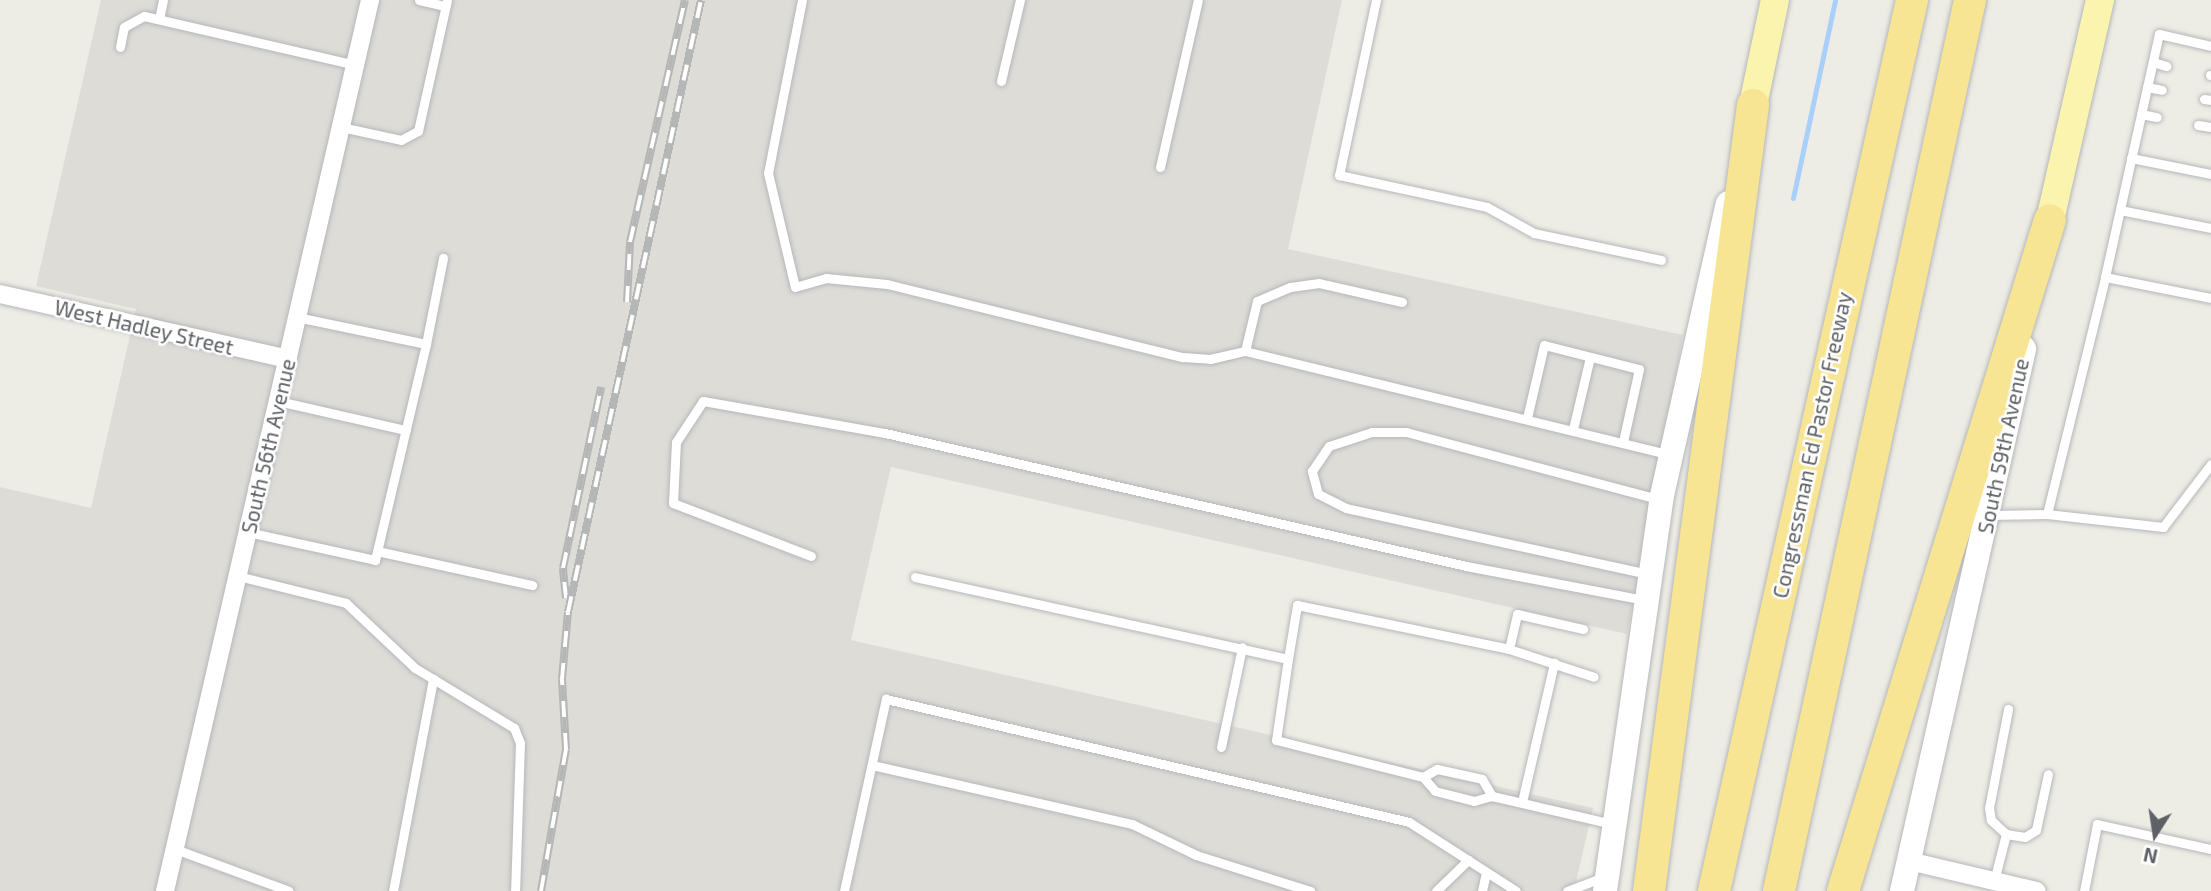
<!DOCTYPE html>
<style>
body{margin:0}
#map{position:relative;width:2211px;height:891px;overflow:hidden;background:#eeede5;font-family:"Exo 2",sans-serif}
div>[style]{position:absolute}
.industrial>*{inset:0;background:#dddcd7}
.stream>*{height:5px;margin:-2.5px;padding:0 2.5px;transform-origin:2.5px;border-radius:2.5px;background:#a9d0fa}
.roads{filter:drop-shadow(0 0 2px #b5b7bb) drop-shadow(0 0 2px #b5b7bb)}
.service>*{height:9px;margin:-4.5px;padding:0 4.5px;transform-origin:4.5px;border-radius:4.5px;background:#fff}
.minor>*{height:18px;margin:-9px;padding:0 9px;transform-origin:9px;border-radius:9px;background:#fff}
.secondary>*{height:24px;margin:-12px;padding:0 12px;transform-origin:12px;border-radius:12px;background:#fff}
.primary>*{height:28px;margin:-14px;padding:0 14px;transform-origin:14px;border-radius:14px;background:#faf4ae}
.motorway>*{height:32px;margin:-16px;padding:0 16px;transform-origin:16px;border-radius:16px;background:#f7e594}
.rail>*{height:8px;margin-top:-4px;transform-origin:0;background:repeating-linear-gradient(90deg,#fff 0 16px,#b5b6b6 0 32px);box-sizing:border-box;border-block:2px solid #b5b6b6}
span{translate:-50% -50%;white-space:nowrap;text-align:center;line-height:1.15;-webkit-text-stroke:5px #fff;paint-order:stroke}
.street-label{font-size:21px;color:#5d6064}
.north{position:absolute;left:2120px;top:800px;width:70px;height:70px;-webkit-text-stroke:5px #fff;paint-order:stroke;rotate:192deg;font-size:19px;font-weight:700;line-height:28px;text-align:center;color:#5d6064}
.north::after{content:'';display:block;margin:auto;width:24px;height:32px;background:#5d6064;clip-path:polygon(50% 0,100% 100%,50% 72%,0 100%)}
</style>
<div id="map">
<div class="industrial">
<i style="clip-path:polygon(101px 0,1342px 0,1288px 249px,1683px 335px,1627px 634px,891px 467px,851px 640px,1593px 808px,1574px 891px,0 891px,0 487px,91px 508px,136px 309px,36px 286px)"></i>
</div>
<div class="stream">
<i style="left:1793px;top:198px;width:202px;rotate:-78deg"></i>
</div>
<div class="roads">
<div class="service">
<i style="left:419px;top:0;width:27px;rotate:13deg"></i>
<i style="left:802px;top:0;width:176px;rotate:101.1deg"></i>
<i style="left:768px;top:173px;width:117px;rotate:76.7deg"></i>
<i style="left:795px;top:287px;width:32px;rotate:-16deg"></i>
<i style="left:826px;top:278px;width:61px;rotate:5.6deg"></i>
<i style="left:887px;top:284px;width:305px;rotate:13.9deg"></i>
<i style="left:1183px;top:357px;width:27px;rotate:4deg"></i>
<i style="left:1210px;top:359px;width:36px;rotate:-13deg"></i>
<i style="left:1376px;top:0;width:179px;rotate:101.9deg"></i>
<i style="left:1339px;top:175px;width:151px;rotate:12.2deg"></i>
<i style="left:1487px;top:207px;width:54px;rotate:29deg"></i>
<i style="left:1534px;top:233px;width:130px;rotate:12deg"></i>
<i style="left:159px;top:19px;width:19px;rotate:-78deg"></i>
<i style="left:120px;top:47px;width:20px;rotate:-79deg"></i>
<i style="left:124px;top:27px;width:23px;rotate:-29deg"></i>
<i style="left:144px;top:16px;width:218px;rotate:13deg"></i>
<i style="left:2153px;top:62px;width:14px;rotate:17deg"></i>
<i style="left:2210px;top:75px;width:1px"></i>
<i style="left:1001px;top:81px;width:83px;rotate:-76.8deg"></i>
<i style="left:2147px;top:87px;width:15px;rotate:11deg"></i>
<i style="left:2204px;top:99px;width:7px;rotate:8deg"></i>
<i style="left:2141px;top:114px;width:16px;rotate:11deg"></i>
<i style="left:2198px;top:125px;width:13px;rotate:9deg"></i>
<i style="left:341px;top:127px;width:61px;rotate:12.2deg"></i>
<i style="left:401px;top:140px;width:19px;rotate:-28deg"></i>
<i style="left:418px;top:131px;width:134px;rotate:-77.5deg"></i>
<i style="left:2131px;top:158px;width:82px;rotate:11.3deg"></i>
<i style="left:1160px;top:167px;width:171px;rotate:-77.2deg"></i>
<i style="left:2120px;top:210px;width:93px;rotate:11.2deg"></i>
<i style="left:2105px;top:277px;width:249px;rotate:-77.5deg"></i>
<i style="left:2159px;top:34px;width:53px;rotate:13deg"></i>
<i style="left:1402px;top:302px;width:85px;rotate:-167.1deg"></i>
<i style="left:1319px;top:283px;width:29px;rotate:172deg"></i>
<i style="left:1290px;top:287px;width:36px;rotate:157deg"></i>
<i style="left:1257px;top:301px;width:51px;rotate:103.5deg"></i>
<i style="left:1245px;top:351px;width:436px;rotate:13.7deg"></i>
<i style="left:426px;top:344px;width:88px;rotate:-78.8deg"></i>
<i style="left:278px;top:401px;width:131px;rotate:12.8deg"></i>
<i style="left:1527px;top:418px;width:75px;rotate:-76.9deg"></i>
<i style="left:1544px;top:345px;width:98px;rotate:14.2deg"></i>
<i style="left:1639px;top:369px;width:75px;rotate:102.4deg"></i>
<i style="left:1573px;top:429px;width:74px;rotate:-76.7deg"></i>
<i style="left:2047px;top:514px;width:117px;rotate:6.4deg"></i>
<i style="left:2163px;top:527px;width:79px;rotate:-52.7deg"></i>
<i style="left:1989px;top:515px;width:58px;rotate:-1deg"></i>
<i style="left:2047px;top:514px;width:244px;rotate:-76.2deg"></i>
<i style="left:2105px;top:277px;width:108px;rotate:11.2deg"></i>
<i style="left:248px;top:532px;width:130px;rotate:12.4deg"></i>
<i style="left:375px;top:560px;width:222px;rotate:-76.7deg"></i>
<i style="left:426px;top:344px;width:132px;rotate:-168.2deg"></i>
<i style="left:377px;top:551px;width:159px;rotate:12.4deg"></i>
<i style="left:811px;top:556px;width:148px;rotate:-159deg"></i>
<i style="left:673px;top:503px;width:61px;rotate:-87.2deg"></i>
<i style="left:676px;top:442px;width:49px;rotate:-56.6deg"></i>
<i style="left:703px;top:401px;width:185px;rotate:10deg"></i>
<i style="left:885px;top:433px;width:596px;rotate:12.89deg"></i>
<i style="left:1466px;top:566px;width:181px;rotate:10.8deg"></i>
<i style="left:1648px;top:574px;width:309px;rotate:-167.7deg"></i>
<i style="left:1346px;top:508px;width:31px;rotate:-153deg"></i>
<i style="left:1318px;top:494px;width:24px;rotate:-105deg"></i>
<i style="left:1312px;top:471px;width:30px;rotate:-56deg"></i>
<i style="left:1329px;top:446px;width:45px;rotate:-18deg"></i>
<i style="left:1372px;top:432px;width:34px"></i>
<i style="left:1406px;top:432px;width:261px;rotate:14.9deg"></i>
<i style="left:238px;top:576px;width:111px;rotate:14deg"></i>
<i style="left:346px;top:603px;width:95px;rotate:43.3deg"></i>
<i style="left:415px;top:668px;width:116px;rotate:31.2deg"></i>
<i style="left:514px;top:728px;width:16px;rotate:68deg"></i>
<i style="left:520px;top:743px;width:148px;rotate:91.9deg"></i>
<i style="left:915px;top:577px;width:382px;rotate:12.4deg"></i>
<i style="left:1288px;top:659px;width:82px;rotate:98.4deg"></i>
<i style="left:1276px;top:740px;width:152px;rotate:14.1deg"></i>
<i style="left:1423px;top:777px;width:18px;rotate:49deg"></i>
<i style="left:1435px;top:791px;width:40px;rotate:14.4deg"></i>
<i style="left:1474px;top:801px;width:19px;rotate:-16deg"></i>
<i style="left:1492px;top:796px;width:123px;rotate:13.1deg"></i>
<i style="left:1509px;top:649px;width:36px;rotate:-77deg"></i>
<i style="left:1517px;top:614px;width:68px;rotate:12.8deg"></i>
<i style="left:1288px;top:659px;width:55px;rotate:-80.5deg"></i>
<i style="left:1297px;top:605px;width:217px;rotate:11.7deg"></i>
<i style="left:1509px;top:649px;width:89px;rotate:18.2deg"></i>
<i style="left:1221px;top:747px;width:102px;rotate:-78.1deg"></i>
<i style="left:872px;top:765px;width:267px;rotate:12.8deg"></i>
<i style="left:1132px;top:824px;width:71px;rotate:25.8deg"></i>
<i style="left:1196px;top:855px;width:120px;rotate:17.5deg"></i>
<i style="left:1423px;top:777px;width:16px;rotate:-30deg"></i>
<i style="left:1437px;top:769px;width:46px;rotate:12.5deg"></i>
<i style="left:1482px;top:779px;width:20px;rotate:60deg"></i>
<i style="left:1522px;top:802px;width:143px;rotate:-77deg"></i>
<i style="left:2006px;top:834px;width:19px;rotate:9deg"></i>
<i style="left:2025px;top:837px;width:13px;rotate:-32deg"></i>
<i style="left:2036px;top:830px;width:57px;rotate:-77.9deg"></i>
<i style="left:175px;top:849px;width:121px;rotate:20.2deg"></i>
<i style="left:1994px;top:881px;width:49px;rotate:-75.7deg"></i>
<i style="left:2006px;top:834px;width:21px;rotate:-137deg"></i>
<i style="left:1991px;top:820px;width:12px;rotate:-99deg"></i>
<i style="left:1989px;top:808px;width:101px;rotate:-79.1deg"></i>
<i style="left:393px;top:891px;width:216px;rotate:-79.3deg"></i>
<i style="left:844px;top:891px;width:197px;rotate:-77.7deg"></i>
<i style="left:886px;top:699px;width:537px;rotate:13.23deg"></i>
<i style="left:1409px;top:822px;width:127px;rotate:32.8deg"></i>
<i style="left:1436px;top:891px;width:45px;rotate:-44.1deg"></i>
<i style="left:1482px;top:891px;width:19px;rotate:-78deg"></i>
<i style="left:1567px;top:891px;width:40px;rotate:-21deg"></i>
<i style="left:2084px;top:891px;width:68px;rotate:-79deg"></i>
<i style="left:2097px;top:824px;width:117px;rotate:12.4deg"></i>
</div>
<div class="minor">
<i style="left:0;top:294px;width:295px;rotate:12.7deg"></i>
<i style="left:1909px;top:861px;width:131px;rotate:13.2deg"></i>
<i style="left:165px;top:891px;width:914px;rotate:-77.04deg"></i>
</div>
<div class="secondary">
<i style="left:1605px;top:891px;width:395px;rotate:-81.8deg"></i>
<i style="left:1661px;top:500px;width:304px;rotate:-77.3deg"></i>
<i style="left:1902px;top:891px;width:556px;rotate:-77.31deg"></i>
</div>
<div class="primary">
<i style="left:1753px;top:105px;width:107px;rotate:-78.2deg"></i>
<i style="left:2050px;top:220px;width:226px;rotate:-77.2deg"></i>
</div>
<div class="motorway">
<i style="left:1649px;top:891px;width:793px;rotate:-82.46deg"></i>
<i style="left:1714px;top:891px;width:913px;rotate:-77.47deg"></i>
<i style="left:1779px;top:891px;width:911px;rotate:-77.9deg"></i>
<i style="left:1843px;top:891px;width:702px;rotate:-72.86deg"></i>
</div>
</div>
<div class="rail">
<i style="left:627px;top:302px;width:60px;rotate:-87.1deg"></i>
<i style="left:630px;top:242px;width:248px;rotate:-77.2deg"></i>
<i style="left:566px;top:598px;width:30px;rotate:-96deg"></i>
<i style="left:563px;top:568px;width:185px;rotate:-78.1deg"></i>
<i style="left:541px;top:891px;width:144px;rotate:-80deg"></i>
<i style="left:566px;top:749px;width:70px;rotate:-93.3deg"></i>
<i style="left:562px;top:679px;width:67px;rotate:-84.9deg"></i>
<i style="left:568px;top:612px;width:626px;rotate:-77.74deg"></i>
</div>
<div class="street-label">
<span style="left:144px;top:327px;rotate:13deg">West Hadley Street</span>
<span style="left:1812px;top:445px;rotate:-78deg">Congressman Ed Pastor Freeway</span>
<span style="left:268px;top:446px;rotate:-77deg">South 56th Avenue</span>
<span style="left:2003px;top:446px;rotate:-78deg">South 59th Avenue</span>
</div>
<div class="north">N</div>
</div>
